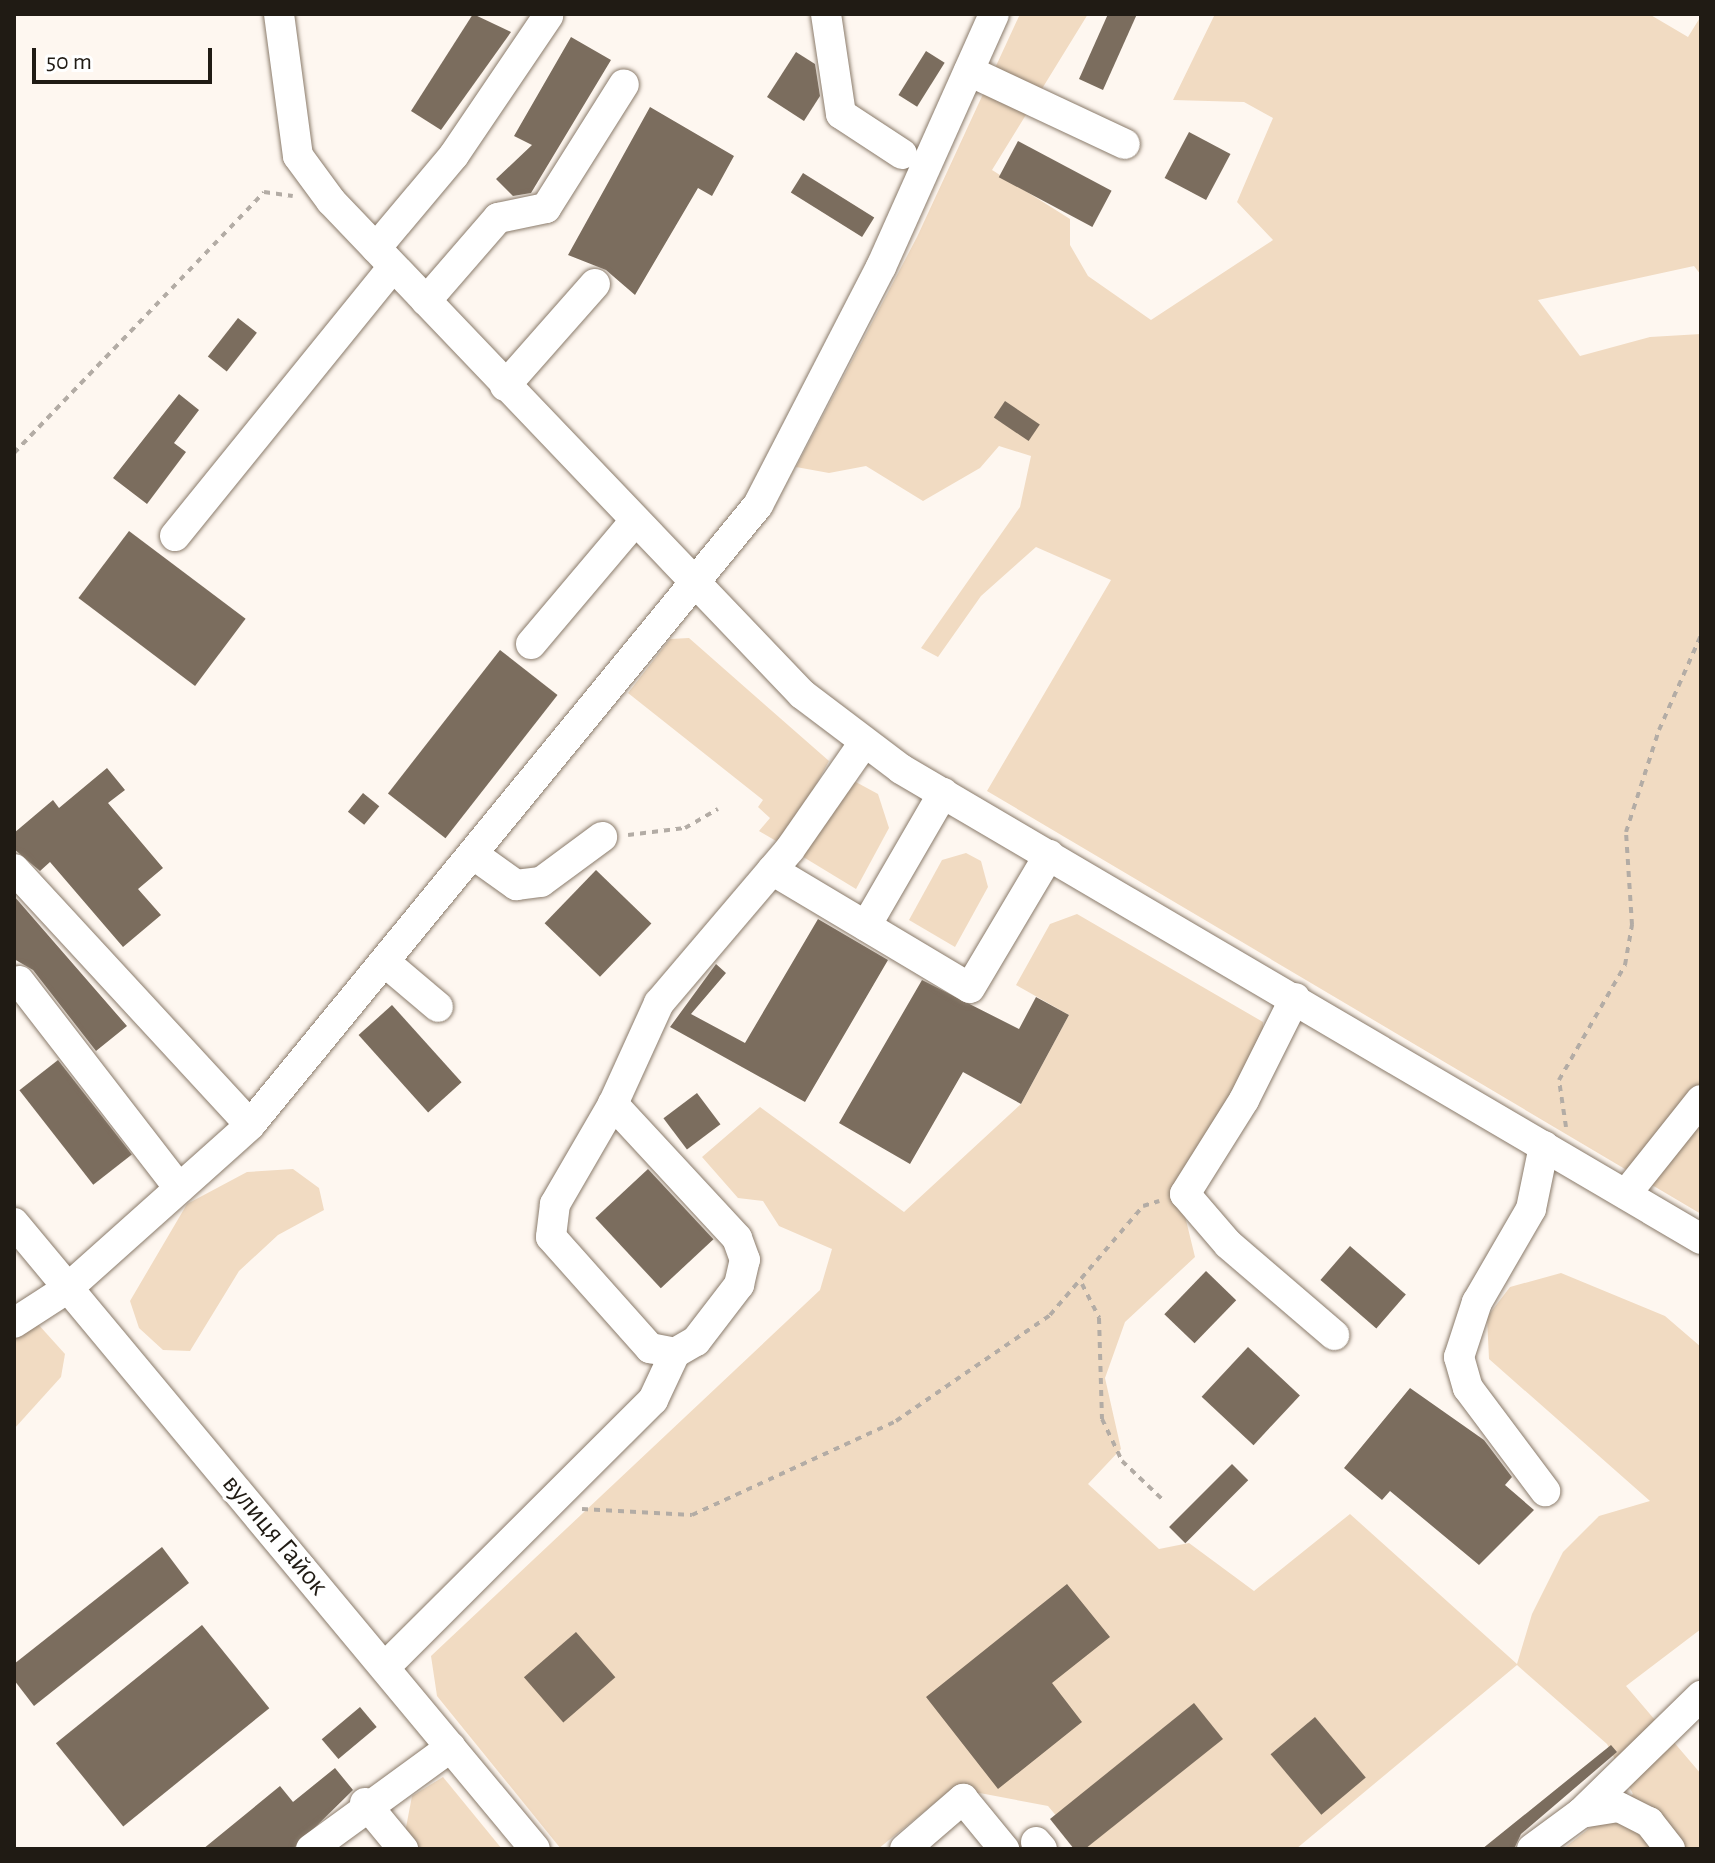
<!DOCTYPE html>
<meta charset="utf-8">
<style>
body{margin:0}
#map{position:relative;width:1715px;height:1863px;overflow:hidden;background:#fef7f0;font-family:"Alegreya Sans",sans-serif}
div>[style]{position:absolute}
.green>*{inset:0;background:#f1dbc2}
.building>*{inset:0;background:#7b6d5e;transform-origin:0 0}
.path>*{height:4px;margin-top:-2px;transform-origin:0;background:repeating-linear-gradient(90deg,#b3aca5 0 6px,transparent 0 12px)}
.roads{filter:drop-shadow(0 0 2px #8a7b6b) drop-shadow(0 0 2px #8a7b6b)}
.minor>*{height:30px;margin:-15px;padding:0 15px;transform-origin:15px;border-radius:15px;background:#fff}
span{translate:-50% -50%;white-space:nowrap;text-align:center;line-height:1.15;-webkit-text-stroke:7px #fff;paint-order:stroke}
.street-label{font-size:28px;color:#201b14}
.frame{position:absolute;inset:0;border:16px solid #201b14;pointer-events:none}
.scale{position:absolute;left:32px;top:48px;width:180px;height:36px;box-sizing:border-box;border:4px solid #201b14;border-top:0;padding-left:10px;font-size:24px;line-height:28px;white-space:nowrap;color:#201b14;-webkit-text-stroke:6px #fff;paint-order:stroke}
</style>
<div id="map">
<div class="green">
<i style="clip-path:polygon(1020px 14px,1088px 14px,992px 170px,1070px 219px,1070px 245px,1088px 276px,1151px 320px,1273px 240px,1237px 202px,1273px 118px,1244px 102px,1173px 100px,1215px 14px,1649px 14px,1688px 37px,1701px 16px,1701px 275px,1694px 266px,1538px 300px,1580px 356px,1650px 337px,1701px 334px,1701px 1214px,987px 791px,1111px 580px,1036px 547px,981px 596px,938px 657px,921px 648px,1020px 507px,1031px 456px,999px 446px,980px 468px,923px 501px,866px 466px,829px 473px,796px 467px,917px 237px)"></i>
<i style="clip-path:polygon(689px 638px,829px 761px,783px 845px,759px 831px,770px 818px,758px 807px,763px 800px,628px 693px,670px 639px)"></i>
<i style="clip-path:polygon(854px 781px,878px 794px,889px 828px,856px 889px,800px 855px)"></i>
<i style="clip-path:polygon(966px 853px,981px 861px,988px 887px,955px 947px,909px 920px,942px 860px)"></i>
<i style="clip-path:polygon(1077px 914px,1263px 1022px,1263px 1041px,1184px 1212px,1195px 1257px,1125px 1322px,1105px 1378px,1121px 1449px,1088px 1484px,1159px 1549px,1189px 1543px,1254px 1591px,1350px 1514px,1517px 1664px,1532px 1614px,1563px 1552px,1599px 1516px,1650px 1501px,1489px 1359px,1487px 1317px,1510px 1287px,1561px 1273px,1665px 1316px,1701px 1347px,1701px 1629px,1626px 1686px,1701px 1774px,1701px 1849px,1563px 1849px,1633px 1794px,1607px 1744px,1517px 1665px,1296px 1849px,1084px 1849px,1048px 1806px,953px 1788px,878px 1849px,561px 1849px,437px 1696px,431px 1656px,820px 1290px,832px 1249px,779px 1226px,763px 1201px,738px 1198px,702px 1157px,760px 1107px,904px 1212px,1021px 1104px,1069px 1015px,1016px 985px,1050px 924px)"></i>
<i style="clip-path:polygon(293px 1169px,319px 1188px,324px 1210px,278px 1235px,239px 1271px,190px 1351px,163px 1350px,139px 1328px,130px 1301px,187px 1204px,247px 1172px)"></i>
<i style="clip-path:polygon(37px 1323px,65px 1354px,61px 1377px,14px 1429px,14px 1337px)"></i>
<i style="clip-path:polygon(443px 1777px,502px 1849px,414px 1849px,404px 1838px,412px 1796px)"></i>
</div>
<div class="building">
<i style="clip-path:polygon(473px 14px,511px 32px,441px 130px,411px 111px)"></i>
<i style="clip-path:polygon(1108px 14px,1137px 14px,1103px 90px,1079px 79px)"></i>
<i style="clip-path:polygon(571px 37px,611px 60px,531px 193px,513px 196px,496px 179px,532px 145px,514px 136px)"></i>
<i style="left:926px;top:51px;width:22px;height:52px;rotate:32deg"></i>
<i style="clip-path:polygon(796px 52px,815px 64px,820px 96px,804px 121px,767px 97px)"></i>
<i style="clip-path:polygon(650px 107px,734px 156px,712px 196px,698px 188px,635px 295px,606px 270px,568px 255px)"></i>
<i style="left:1189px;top:132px;width:47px;height:52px;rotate:28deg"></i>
<i style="left:1018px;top:141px;width:106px;height:41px;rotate:28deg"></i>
<i style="left:803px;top:173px;width:84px;height:23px;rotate:32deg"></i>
<i style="left:238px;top:318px;width:24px;height:49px;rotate:38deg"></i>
<i style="clip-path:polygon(179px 394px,199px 410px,174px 443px,186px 452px,147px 504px,113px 478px)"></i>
<i style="left:1005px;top:401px;width:42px;height:20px;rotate:34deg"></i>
<i style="left:129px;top:531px;width:146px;height:84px;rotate:37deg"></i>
<i style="left:500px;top:650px;width:73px;height:182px;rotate:38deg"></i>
<i style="clip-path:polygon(107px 768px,125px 790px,108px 803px,163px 868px,138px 889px,161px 915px,123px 947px,50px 862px,40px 871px,14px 849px,14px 833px,53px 800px,59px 808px)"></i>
<i style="left:363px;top:793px;width:21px;height:24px;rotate:39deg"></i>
<i style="left:596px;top:870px;width:77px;height:74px;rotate:44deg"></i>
<i style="clip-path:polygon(14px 896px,127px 1026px,96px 1051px,33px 970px,14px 959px)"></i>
<i style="clip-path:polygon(818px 919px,888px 960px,805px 1102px,670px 1027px,716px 964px,726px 973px,691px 1014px,745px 1043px)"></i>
<i style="clip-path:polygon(922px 980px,1019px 1029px,1036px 997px,1069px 1015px,1021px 1104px,963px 1072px,910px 1164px,839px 1123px)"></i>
<i style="left:392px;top:1005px;width:104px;height:45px;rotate:48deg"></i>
<i style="left:58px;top:1060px;width:120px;height:49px;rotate:52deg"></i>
<i style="left:697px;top:1093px;width:39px;height:42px;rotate:53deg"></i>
<i style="left:648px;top:1169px;width:96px;height:72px;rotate:47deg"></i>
<i style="left:1350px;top:1246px;width:74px;height:45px;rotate:41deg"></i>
<i style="left:1206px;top:1271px;width:42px;height:60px;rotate:44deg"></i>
<i style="left:1248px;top:1347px;width:71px;height:68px;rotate:43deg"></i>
<i style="clip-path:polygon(1410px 1388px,1484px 1440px,1512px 1477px,1505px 1485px,1534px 1510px,1479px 1565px,1390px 1491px,1382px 1500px,1344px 1468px)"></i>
<i style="left:1232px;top:1464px;width:23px;height:89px;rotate:45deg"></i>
<i style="clip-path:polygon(162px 1547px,189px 1583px,34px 1706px,14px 1680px,14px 1664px)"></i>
<i style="clip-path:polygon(1067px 1584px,1110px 1637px,1052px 1683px,1082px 1722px,998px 1789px,926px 1697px)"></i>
<i style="left:202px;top:1625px;width:107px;height:188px;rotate:51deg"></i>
<i style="left:576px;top:1632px;width:60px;height:69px;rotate:49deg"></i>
<i style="clip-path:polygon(1194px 1703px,1223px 1739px,1085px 1849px,1074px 1849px,1050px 1819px)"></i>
<i style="left:360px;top:1707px;width:26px;height:50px;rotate:50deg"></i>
<i style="left:1315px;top:1717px;width:79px;height:58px;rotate:50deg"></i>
<i style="clip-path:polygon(1611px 1745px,1617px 1752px,1521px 1834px,1514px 1849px,1482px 1849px)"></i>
<i style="clip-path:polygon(335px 1768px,353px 1790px,293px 1849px,203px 1849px,280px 1786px,293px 1802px)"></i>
</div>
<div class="path">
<i style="left:14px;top:453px;width:361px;rotate:-46.2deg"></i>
<i style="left:264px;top:192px;width:29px;rotate:8deg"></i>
<i style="left:628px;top:835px;width:57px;rotate:-7deg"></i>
<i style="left:685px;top:828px;width:38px;rotate:-30deg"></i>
<i style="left:1566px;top:1127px;width:48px;rotate:-98.5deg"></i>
<i style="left:1559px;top:1080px;width:133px;rotate:-60.1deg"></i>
<i style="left:1625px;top:965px;width:41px;rotate:-80.1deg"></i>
<i style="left:1632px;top:925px;width:93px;rotate:-93.7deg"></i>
<i style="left:1626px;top:832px;width:107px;rotate:-72.1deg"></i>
<i style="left:1659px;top:730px;width:104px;rotate:-66.1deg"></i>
<i style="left:1082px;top:1284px;width:38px;rotate:63deg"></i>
<i style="left:1099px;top:1318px;width:101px;rotate:88.3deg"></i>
<i style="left:1102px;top:1419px;width:47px;rotate:64.5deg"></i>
<i style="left:1122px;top:1461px;width:55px;rotate:43.5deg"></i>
<i style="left:582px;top:1509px;width:110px;rotate:3.1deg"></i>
<i style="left:692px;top:1515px;width:225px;rotate:-24.7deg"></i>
<i style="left:896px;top:1421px;width:187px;rotate:-34.5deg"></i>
<i style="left:1050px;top:1315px;width:143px;rotate:-49.5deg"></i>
<i style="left:1143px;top:1206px;width:17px;rotate:-17deg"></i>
</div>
<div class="roads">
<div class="minor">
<i style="left:279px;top:14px;width:143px;rotate:82.4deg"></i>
<i style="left:298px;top:156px;width:56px;rotate:53.7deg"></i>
<i style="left:331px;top:201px;width:682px;rotate:46.31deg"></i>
<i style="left:802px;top:694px;width:124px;rotate:37.1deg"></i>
<i style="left:901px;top:769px;width:928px;rotate:30.43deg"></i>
<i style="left:826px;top:14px;width:101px;rotate:81.5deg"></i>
<i style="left:841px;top:114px;width:73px;rotate:33.3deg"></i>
<i style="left:969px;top:71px;width:172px;rotate:25.1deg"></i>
<i style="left:376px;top:248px;width:121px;rotate:-50deg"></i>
<i style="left:454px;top:155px;width:168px;rotate:-55.9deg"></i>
<i style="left:426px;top:301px;width:110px;rotate:-49.1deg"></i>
<i style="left:498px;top:218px;width:49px;rotate:-11.8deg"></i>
<i style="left:546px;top:208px;width:146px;rotate:-57.8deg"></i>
<i style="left:505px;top:386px;width:136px;rotate:-48.6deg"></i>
<i style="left:175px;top:536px;width:346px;rotate:-51deg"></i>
<i style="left:531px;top:644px;width:160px;rotate:-49.8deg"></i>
<i style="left:474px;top:855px;width:52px;rotate:35.5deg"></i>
<i style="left:516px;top:885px;width:25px;rotate:-7deg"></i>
<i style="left:541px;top:882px;width:76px;rotate:-36.4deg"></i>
<i style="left:14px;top:869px;width:348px;rotate:47.3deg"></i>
<i style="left:772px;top:870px;width:230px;rotate:30.8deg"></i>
<i style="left:970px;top:988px;width:155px;rotate:-59.3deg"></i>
<i style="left:866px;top:926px;width:154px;rotate:-59.9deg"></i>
<i style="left:386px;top:963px;width:68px;rotate:40.2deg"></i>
<i style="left:19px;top:981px;width:262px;rotate:52.3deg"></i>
<i style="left:1295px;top:998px;width:114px;rotate:116.6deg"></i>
<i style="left:1244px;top:1100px;width:111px;rotate:122.1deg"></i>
<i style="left:1185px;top:1194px;width:66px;rotate:49.3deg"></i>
<i style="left:1228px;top:1244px;width:140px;rotate:40.6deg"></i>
<i style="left:613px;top:1104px;width:111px;rotate:-65.5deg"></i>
<i style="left:659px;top:1003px;width:202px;rotate:-49.6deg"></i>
<i style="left:790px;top:849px;width:128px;rotate:-55.2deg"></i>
<i style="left:1544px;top:1146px;width:64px;rotate:101.7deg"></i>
<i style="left:1531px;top:1209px;width:108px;rotate:120.1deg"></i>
<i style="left:1477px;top:1302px;width:58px;rotate:108.1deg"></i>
<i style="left:1459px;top:1357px;width:32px;rotate:74deg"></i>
<i style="left:1468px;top:1388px;width:129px;rotate:53.2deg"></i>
<i style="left:1626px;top:1194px;width:120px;rotate:-51.4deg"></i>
<i style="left:14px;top:1223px;width:814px;rotate:50.23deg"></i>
<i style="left:14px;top:1323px;width:64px;rotate:-32.9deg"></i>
<i style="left:68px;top:1288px;width:244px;rotate:-41.8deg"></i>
<i style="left:250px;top:1125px;width:802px;rotate:-50.67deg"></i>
<i style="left:758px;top:505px;width:268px;rotate:-62.7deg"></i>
<i style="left:881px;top:267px;width:277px;rotate:-65.9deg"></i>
<i style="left:386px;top:1666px;width:377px;rotate:-44.9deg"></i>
<i style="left:653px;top:1400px;width:52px;rotate:-64.9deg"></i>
<i style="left:675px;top:1353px;width:24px;rotate:-30deg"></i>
<i style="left:696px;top:1341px;width:71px;rotate:-52.5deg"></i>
<i style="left:739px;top:1285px;width:26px;rotate:-77deg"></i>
<i style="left:745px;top:1260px;width:23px;rotate:-110deg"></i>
<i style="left:737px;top:1238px;width:183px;rotate:-132.8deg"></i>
<i style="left:613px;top:1104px;width:116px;rotate:120.1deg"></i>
<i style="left:555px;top:1204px;width:33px;rotate:97deg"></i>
<i style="left:551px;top:1237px;width:149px;rotate:48.3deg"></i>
<i style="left:650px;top:1348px;width:25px;rotate:11deg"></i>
<i style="left:365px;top:1803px;width:60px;rotate:50.4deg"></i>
<i style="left:1581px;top:1813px;width:168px;rotate:-44.3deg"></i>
<i style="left:1036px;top:1842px;width:9px;rotate:49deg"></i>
<i style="left:311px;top:1849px;width:173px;rotate:-36.1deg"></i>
<i style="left:905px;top:1849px;width:77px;rotate:-40.8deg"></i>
<i style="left:963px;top:1799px;width:65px;rotate:50.6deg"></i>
<i style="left:1532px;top:1849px;width:61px;rotate:-36.3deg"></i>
<i style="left:1581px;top:1813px;width:38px;rotate:-9deg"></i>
<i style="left:1619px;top:1807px;width:34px;rotate:27deg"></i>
<i style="left:1649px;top:1822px;width:34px;rotate:52deg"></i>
</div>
</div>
<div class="street-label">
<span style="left:275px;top:1535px;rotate:50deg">вулиця Гайок</span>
</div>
<div class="frame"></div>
<div class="scale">50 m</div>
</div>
